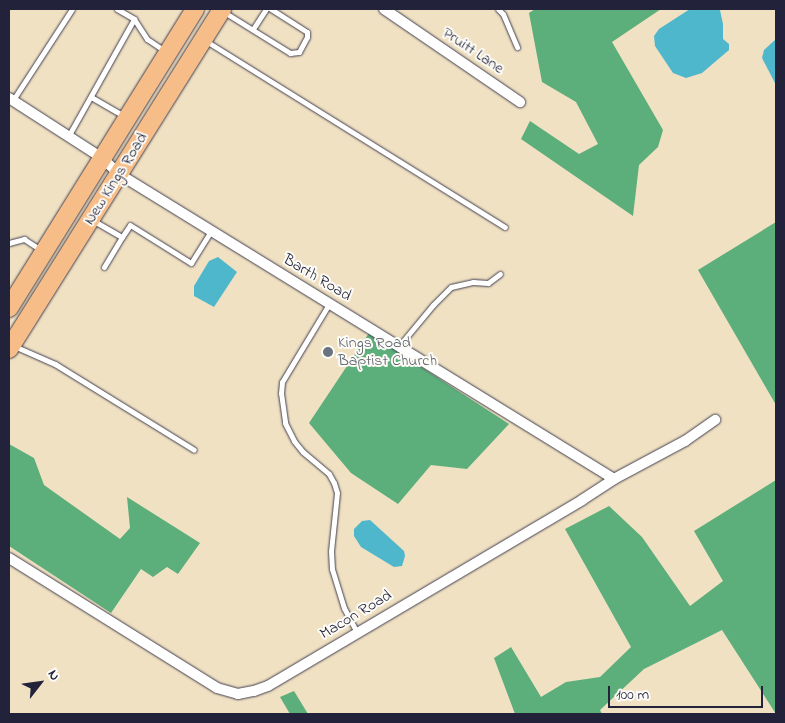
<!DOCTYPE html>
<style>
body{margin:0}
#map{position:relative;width:785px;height:723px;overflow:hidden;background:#f0e1c3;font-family:"Indie Flower",sans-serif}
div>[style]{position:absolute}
.forest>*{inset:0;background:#5cae7b}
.water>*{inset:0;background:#4eb7cc}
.roads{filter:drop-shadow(0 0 1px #413f4f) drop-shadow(0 0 1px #413f4f)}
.service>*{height:5px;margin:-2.5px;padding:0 2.5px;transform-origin:2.5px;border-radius:2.5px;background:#fff}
.minor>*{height:10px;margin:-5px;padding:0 5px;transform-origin:5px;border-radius:5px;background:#fff}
.trunk>*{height:18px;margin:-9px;padding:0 9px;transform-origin:9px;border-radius:9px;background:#f7bd88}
.dots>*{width:14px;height:14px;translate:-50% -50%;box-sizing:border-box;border:2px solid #fdfcf7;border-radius:50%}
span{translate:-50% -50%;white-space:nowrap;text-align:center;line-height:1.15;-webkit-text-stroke:4px #fdfcf7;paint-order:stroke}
.street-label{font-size:16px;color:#22223b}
.worship-label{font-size:16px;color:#5b616d}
.left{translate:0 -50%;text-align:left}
.frame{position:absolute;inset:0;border:10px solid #22223b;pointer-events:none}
.north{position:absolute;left:15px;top:658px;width:50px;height:50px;-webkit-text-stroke:4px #fdfcf7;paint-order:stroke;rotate:60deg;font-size:14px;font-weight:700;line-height:20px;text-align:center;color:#22223b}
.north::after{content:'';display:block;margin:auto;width:18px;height:22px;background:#22223b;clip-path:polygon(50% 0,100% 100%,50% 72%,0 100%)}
.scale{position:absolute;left:608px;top:686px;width:155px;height:22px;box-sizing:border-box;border:2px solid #22223b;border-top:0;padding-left:6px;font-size:15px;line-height:18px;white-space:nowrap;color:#22223b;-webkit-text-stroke:4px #fdfcf7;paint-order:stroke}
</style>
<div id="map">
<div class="forest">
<i style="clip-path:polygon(535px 9px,661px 9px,612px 42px,663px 130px,658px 147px,639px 165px,633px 216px,521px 139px,530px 121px,579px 154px,598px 144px,576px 102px,542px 82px,529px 13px)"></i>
<i style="clip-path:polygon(776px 222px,776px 405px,698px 270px)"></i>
<i style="clip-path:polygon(369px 333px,509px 424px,467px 469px,431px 465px,398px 504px,351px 473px,309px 423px)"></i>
<i style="clip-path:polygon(9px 444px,34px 458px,44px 485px,120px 539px,130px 528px,127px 497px,200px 543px,178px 574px,167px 567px,153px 577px,141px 569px,111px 613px,9px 546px)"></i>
<i style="clip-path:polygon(776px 480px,776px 714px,722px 630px,644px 669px,600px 710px,602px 714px,515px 714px,494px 658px,511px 647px,541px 697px,566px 682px,600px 677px,631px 647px,565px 529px,609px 506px,642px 537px,690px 606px,723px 581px,694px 531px)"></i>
<i style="clip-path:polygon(294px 691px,308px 714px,290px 714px,280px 697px)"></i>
</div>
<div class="water">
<i style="clip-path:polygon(690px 9px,720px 10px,723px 24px,723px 39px,729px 44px,729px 50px,702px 73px,686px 78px,673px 73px,655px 46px,654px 36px,659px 29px)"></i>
<i style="clip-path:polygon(776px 39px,776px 85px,762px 58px,764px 50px)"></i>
<i style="clip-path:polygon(218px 257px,237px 272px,214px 307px,194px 296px,194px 286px,209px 261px)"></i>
<i style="clip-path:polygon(370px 520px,404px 551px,405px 556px,402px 566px,394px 567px,361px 547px,354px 536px,354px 529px,362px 521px)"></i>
</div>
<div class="roads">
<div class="service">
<i style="left:117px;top:9px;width:20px;rotate:30deg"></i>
<i style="left:134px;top:19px;width:24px;rotate:57deg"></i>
<i style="left:147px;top:39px;width:22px;rotate:34deg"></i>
<i style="left:498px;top:9px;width:7px;rotate:45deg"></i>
<i style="left:503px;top:14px;width:36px;rotate:67deg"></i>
<i style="left:224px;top:12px;width:78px;rotate:31.8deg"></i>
<i style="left:290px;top:53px;width:9px;rotate:-6deg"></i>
<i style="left:299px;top:52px;width:17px;rotate:-62deg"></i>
<i style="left:307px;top:37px;width:5px;rotate:-90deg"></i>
<i style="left:307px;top:32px;width:43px;rotate:-147.4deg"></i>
<i style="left:253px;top:29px;width:24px;rotate:-57deg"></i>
<i style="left:206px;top:41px;width:352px;rotate:31.9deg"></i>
<i style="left:91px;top:97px;width:39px;rotate:30deg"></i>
<i style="left:13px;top:100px;width:108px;rotate:-57deg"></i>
<i style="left:69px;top:135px;width:133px;rotate:-60.7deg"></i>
<i style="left:94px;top:221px;width:32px;rotate:30deg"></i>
<i style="left:122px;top:237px;width:35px;rotate:121deg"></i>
<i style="left:122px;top:237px;width:14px;rotate:-56deg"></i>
<i style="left:130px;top:225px;width:72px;rotate:31.9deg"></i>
<i style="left:191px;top:263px;width:38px;rotate:-58deg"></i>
<i style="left:9px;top:243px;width:16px;rotate:-15deg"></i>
<i style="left:24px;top:239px;width:20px;rotate:33deg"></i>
<i style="left:329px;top:304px;width:91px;rotate:121.1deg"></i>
<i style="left:282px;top:382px;width:11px;rotate:95deg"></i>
<i style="left:281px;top:393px;width:30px;rotate:82deg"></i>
<i style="left:285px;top:423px;width:20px;rotate:63deg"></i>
<i style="left:294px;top:441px;width:14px;rotate:51deg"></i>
<i style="left:303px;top:452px;width:34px;rotate:40deg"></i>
<i style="left:329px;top:474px;width:10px;rotate:61deg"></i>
<i style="left:334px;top:483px;width:10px;rotate:73deg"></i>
<i style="left:337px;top:493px;width:58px;rotate:95.9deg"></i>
<i style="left:331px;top:551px;width:18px;rotate:87deg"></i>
<i style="left:332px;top:569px;width:41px;rotate:72.9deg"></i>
<i style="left:344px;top:608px;width:27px;rotate:62deg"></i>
<i style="left:14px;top:346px;width:45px;rotate:23.7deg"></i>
<i style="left:55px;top:364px;width:163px;rotate:31.7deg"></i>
<i style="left:399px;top:346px;width:53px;rotate:-50.3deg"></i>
<i style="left:433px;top:305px;width:25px;rotate:-45deg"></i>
<i style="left:451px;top:287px;width:23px;rotate:-13deg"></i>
<i style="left:473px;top:282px;width:15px;rotate:4deg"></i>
<i style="left:488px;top:283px;width:15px;rotate:-37deg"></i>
</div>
<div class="minor">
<i style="left:384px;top:9px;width:165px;rotate:34.4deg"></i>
<i style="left:9px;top:98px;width:111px;rotate:32.8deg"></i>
<i style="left:102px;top:158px;width:23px;rotate:43deg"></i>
<i style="left:119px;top:174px;width:581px;rotate:31.64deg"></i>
<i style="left:9px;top:558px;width:245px;rotate:32deg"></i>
<i style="left:217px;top:688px;width:22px;rotate:16deg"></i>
<i style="left:238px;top:694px;width:16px;rotate:-11deg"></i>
<i style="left:254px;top:691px;width:15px;rotate:-20deg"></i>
<i style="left:268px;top:686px;width:365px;rotate:-30.6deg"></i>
<i style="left:582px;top:500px;width:38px;rotate:-33deg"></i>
<i style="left:614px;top:479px;width:81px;rotate:-28.2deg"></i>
<i style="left:685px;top:441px;width:37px;rotate:-35deg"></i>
</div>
<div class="trunk">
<i style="left:9px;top:308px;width:352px;rotate:-58.1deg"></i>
<i style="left:9px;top:349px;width:401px;rotate:-57.9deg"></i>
</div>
</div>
<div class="dots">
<i style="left:328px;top:352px;background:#6b7280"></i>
</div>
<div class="street-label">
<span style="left:473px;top:51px;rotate:34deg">Pruitt Lane</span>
<span style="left:116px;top:179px;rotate:-58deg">New Kings Road</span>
<span style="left:317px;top:278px;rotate:31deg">Barth Road</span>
<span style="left:356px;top:615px;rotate:-31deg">Macon Road</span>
</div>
<div class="worship-label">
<span class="left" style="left:338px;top:352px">Kings Road<br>Baptist Church</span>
</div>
<div class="frame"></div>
<div class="north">N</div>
<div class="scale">100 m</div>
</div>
